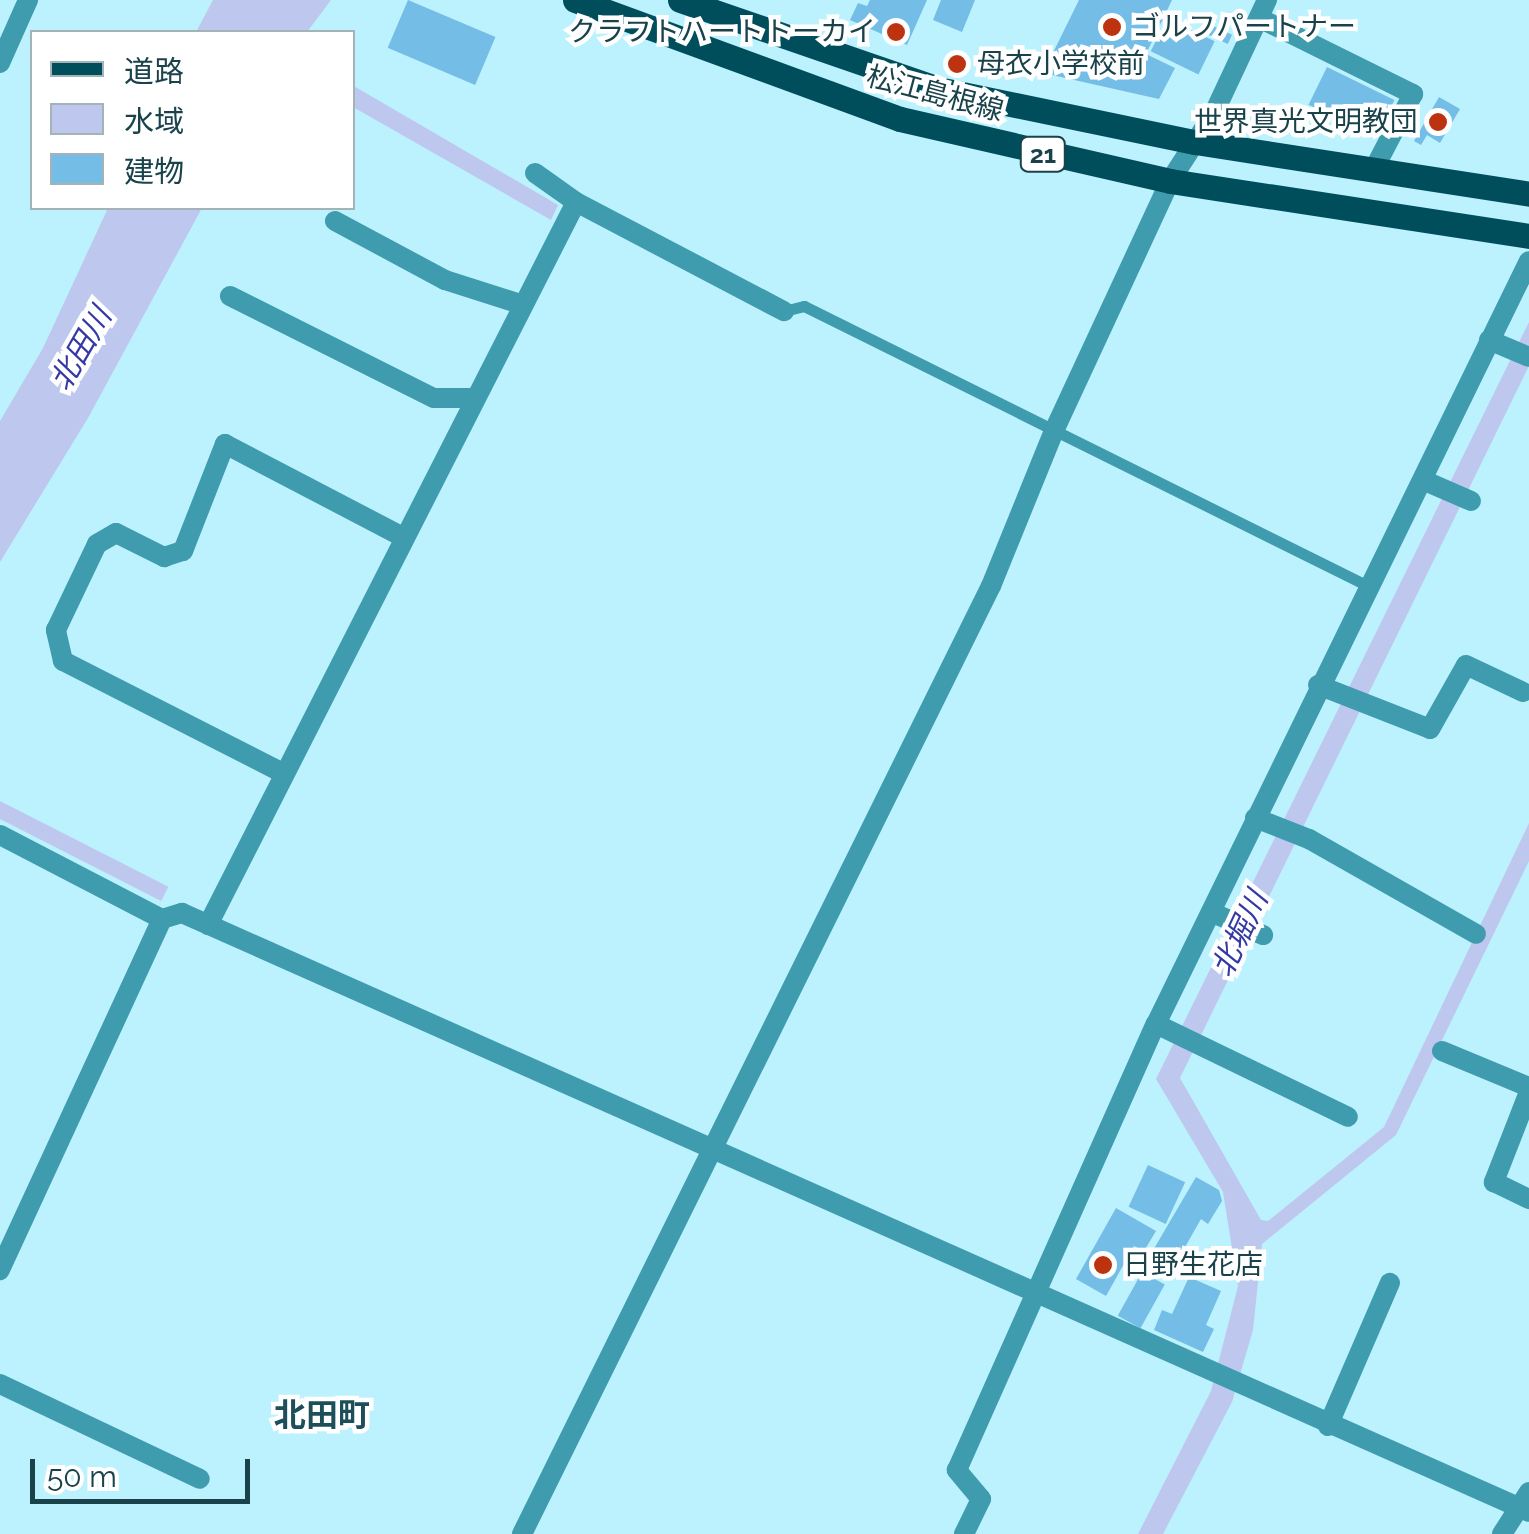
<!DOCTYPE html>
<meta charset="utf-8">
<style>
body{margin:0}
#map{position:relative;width:1529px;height:1534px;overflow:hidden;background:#bcf1fe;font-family:Raleway,"Noto Sans JP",sans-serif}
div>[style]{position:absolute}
.water>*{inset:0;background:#bec8ef;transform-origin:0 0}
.building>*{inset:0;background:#73bde6;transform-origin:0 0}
.service>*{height:11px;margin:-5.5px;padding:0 5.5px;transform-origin:5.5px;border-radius:5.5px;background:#3f9bae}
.minor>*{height:20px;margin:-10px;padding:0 10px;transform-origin:10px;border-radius:10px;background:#3f9bae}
.tertiary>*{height:20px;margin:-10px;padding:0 10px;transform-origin:10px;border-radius:10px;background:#3f9bae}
.primary>*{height:25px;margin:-12.5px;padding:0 12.5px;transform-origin:12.5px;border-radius:12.5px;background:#004d5b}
.dots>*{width:28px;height:28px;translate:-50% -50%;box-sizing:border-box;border:5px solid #fff;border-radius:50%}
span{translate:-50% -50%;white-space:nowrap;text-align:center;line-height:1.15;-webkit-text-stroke:9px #fff;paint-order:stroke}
.shield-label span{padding:2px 8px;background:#fff;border:2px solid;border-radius:8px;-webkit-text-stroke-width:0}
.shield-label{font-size:25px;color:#1a424b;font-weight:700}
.poi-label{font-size:28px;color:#1a424b}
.left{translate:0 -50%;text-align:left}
.right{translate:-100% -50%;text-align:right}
.street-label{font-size:28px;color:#1a424b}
.water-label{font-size:30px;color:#3439a6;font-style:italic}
.quarter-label{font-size:32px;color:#1c4f5a;font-weight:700}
.legend{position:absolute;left:30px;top:30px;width:325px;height:180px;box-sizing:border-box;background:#fff;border:2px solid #a3b3b7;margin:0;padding:12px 18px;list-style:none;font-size:30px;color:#1a424b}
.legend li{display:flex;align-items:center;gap:20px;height:50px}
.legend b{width:50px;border:2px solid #a3b3b7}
.scale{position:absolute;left:30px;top:1459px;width:220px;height:45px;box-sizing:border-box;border:5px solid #1a424b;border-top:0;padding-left:12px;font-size:30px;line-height:35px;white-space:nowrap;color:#1a424b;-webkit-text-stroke:8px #fff;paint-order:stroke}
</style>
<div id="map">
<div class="water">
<i style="clip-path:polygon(213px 0,331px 0,307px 32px,196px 32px)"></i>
<i style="clip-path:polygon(352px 85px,558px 205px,551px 220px,353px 107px)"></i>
<i style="clip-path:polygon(108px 208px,202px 208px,88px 418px,0 562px,0 421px,43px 348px)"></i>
<i style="clip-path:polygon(1529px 322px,1529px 366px,1180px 1078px,1261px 1220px,1268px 1221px,1384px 1127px,1529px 823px,1529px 861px,1396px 1135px,1262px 1244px,1253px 1330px,1232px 1402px,1163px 1534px,1138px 1534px,1211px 1391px,1238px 1286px,1223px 1192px,1156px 1079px)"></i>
<i style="left:0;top:801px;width:189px;height:16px;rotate:27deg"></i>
</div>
<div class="building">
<i style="left:408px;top:0;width:95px;height:52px;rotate:23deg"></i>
<i style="clip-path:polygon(870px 0,927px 0,907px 45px,850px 20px,858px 3px,867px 6px)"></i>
<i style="clip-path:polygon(941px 0,975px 0,962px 32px,933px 20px)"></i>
<i style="clip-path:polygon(1079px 0,1172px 0,1146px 54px,1175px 68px,1159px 99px,1043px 73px)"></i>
<i style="left:1167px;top:18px;width:53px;height:37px;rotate:26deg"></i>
<i style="left:1213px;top:26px;width:21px;height:10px;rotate:25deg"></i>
<i style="left:1327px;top:67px;width:75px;height:42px;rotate:26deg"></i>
<i style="clip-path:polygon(1439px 97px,1460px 109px,1440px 143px,1427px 135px,1421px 145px,1414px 141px)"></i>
<i style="left:1148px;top:1165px;width:41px;height:46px;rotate:25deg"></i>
<i style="clip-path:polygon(1196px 1177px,1219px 1190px,1222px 1201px,1208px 1224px,1201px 1219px,1168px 1277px,1145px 1264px)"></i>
<i style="clip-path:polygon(1116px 1208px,1156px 1231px,1144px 1251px,1134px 1246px,1106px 1296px,1076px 1279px)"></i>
<i style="left:1142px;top:1272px;width:26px;height:50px;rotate:29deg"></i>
<i style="clip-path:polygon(1189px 1277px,1221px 1291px,1206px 1325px,1214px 1329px,1203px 1352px,1154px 1330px,1162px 1310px,1172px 1314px)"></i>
</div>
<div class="service">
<i style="left:784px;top:311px;width:21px;rotate:-14deg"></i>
<i style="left:804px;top:306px;width:634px;rotate:26.4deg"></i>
</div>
<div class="minor">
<i style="left:1259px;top:18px;width:172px;rotate:26.3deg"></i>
<i style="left:1413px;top:94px;width:85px;rotate:117.5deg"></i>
<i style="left:0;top:63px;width:69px;rotate:-66deg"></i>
<i style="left:535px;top:173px;width:50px;rotate:35.3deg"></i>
<i style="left:576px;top:202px;width:235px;rotate:27.7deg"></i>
<i style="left:335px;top:221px;width:125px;rotate:28.2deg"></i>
<i style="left:445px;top:280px;width:79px;rotate:17.7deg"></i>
<i style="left:230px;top:296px;width:228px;rotate:26.6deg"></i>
<i style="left:434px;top:398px;width:40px"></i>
<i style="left:1489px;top:340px;width:43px;rotate:23deg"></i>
<i style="left:1425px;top:481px;width:50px;rotate:23.5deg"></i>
<i style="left:1318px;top:685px;width:120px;rotate:21.4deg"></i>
<i style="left:1430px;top:729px;width:73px;rotate:-60.6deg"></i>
<i style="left:1466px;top:665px;width:63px;rotate:25.3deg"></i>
<i style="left:283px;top:773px;width:247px;rotate:-153deg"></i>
<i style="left:63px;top:661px;width:32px;rotate:-103deg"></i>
<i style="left:56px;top:630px;width:95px;rotate:-64.5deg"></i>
<i style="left:97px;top:544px;width:22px;rotate:-30deg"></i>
<i style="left:116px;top:533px;width:54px;rotate:26.6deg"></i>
<i style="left:164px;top:557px;width:20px;rotate:-18deg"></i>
<i style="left:183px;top:551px;width:115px;rotate:-68.6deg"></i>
<i style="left:225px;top:444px;width:201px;rotate:27.6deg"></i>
<i style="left:1255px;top:818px;width:58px;rotate:21.3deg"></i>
<i style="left:1309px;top:839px;width:192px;rotate:29.6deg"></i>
<i style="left:0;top:835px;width:182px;rotate:27.4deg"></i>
<i style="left:162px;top:919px;width:387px;rotate:114.8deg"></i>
<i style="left:1211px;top:912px;width:57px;rotate:23.9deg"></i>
<i style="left:208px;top:925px;width:811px;rotate:-63.02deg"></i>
<i style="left:1156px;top:1024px;width:213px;rotate:25.8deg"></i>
<i style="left:1442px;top:1051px;width:94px;rotate:22.5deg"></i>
<i style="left:1529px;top:1092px;width:97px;rotate:111.3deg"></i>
<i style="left:1494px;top:1182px;width:39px;rotate:26deg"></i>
<i style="left:0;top:1384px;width:221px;rotate:25.4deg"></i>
<i style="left:1328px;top:1426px;width:156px;rotate:-66.6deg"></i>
<i style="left:522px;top:1534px;width:1058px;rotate:-63.68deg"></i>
<i style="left:991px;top:586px;width:165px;rotate:-67.9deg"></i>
<i style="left:1053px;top:433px;width:278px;rotate:-65.1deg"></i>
<i style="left:1170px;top:181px;width:81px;rotate:-57.1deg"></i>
<i style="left:1214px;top:113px;width:125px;rotate:-64.9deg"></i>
<i style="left:1502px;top:1534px;width:50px;rotate:-57.3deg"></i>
</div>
<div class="tertiary">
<i style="left:162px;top:919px;width:21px;rotate:-17deg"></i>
<i style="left:182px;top:913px;width:1474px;rotate:23.97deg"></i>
<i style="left:964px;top:1534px;width:39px;rotate:-64deg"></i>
<i style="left:981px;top:1499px;width:38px;rotate:-130deg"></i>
<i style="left:957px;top:1470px;width:488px;rotate:-66deg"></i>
<i style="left:1156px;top:1024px;width:849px;rotate:-63.95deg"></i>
</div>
<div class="primary">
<i style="left:575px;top:0;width:346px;rotate:20.1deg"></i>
<i style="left:900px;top:119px;width:277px;rotate:12.9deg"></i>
<i style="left:1170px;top:181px;width:363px;rotate:8.7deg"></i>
<i style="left:680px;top:0;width:273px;rotate:19deg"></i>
<i style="left:938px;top:89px;width:262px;rotate:11.7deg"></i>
<i style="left:1195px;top:142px;width:338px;rotate:8.8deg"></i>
</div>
<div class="dots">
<i style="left:1112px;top:27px;background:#bd3310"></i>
<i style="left:896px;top:32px;background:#bd3310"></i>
<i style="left:957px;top:64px;background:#bd3310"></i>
<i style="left:1438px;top:122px;background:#bd3310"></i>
<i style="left:1103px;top:1265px;background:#bd3310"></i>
</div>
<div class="shield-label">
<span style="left:1043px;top:154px">21</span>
</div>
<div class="poi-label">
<span class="left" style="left:1132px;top:27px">ゴルフパートナー</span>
<span class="right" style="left:876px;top:32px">クラフトハートトーカイ</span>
<span class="left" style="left:977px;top:64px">母衣小学校前</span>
<span class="right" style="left:1418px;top:122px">世界真光文明教団</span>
<span class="left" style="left:1123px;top:1265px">日野生花店</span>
</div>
<div class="street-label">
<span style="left:935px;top:94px;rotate:15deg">松江島根線</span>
</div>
<div class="water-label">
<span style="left:81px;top:349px;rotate:-60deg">北田川</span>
<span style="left:1240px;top:934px;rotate:-65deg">北堀川</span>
</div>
<div class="quarter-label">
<span style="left:322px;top:1415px">北田町</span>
</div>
<ul class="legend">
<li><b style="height:12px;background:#004d5b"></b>道路</li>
<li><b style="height:28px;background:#bec8ef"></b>水域</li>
<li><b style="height:28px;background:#73bde6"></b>建物</li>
</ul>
<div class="scale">50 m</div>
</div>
